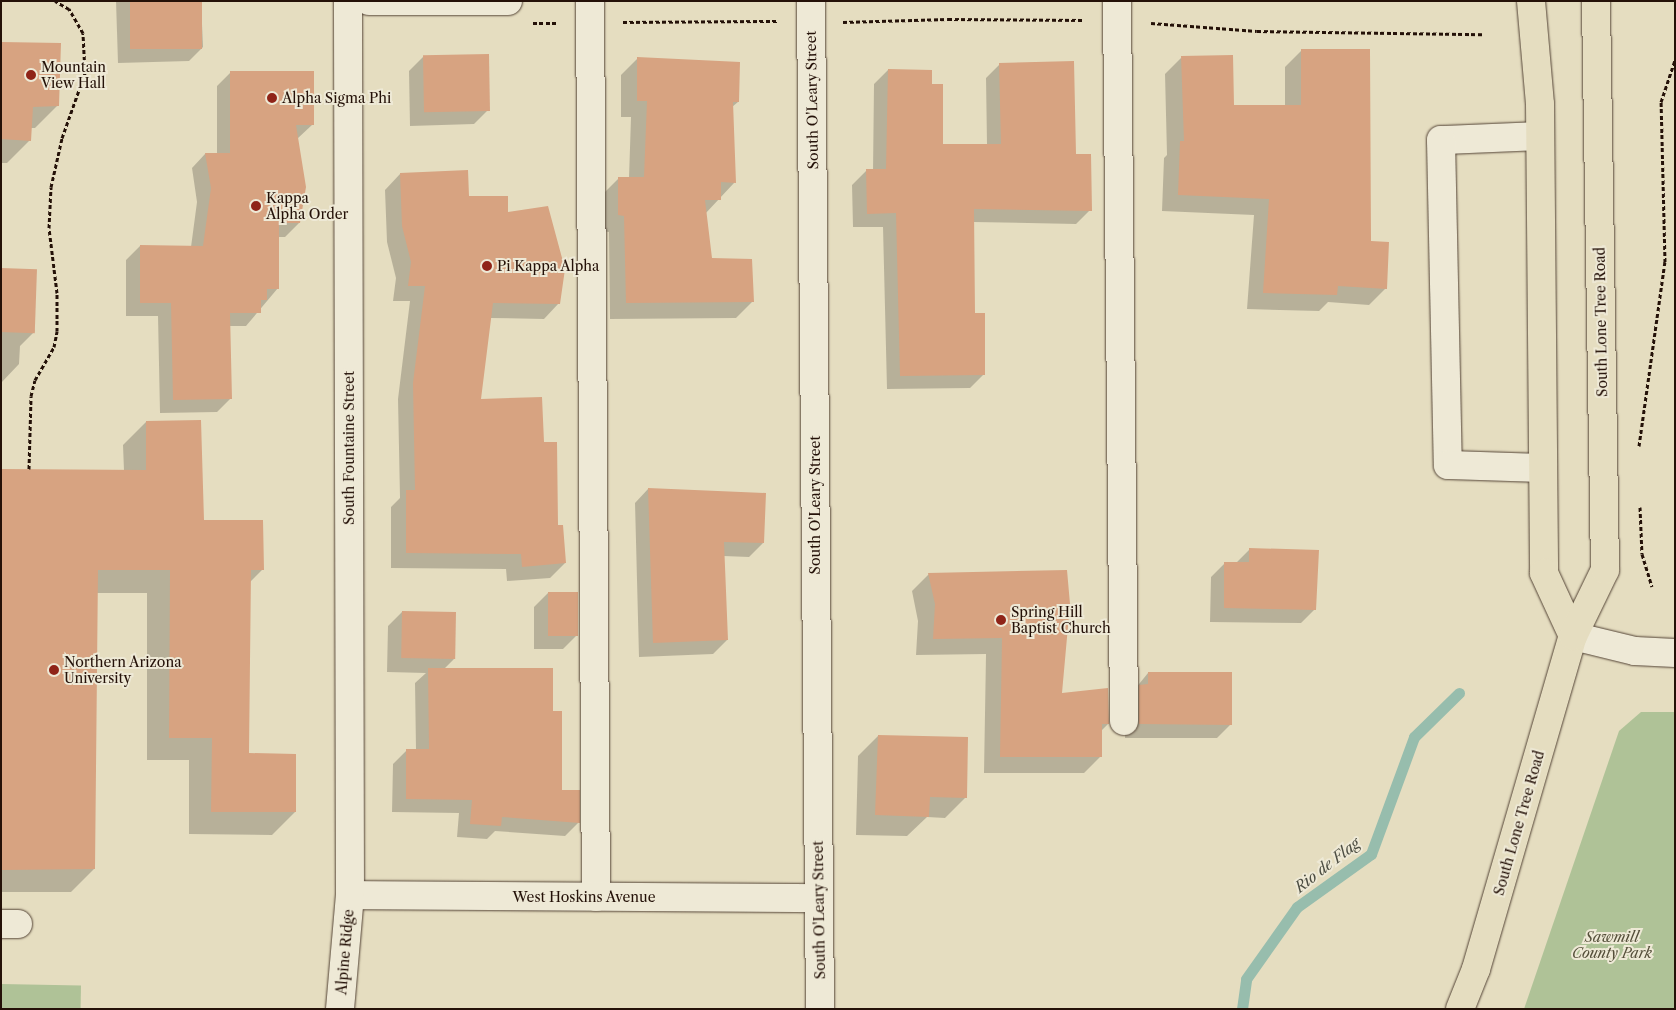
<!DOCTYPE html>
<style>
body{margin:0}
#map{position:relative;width:1676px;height:1010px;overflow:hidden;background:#e5ddc0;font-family:"Libre Caslon Text",serif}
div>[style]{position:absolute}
.green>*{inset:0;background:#afc297;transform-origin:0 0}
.shadow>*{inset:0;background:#0003}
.stream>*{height:11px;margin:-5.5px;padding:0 5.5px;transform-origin:5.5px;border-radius:5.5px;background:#97bdad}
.building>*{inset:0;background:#d7a381;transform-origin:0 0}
.path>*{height:3px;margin-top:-1.5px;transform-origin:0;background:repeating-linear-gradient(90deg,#241108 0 4px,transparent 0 6.5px)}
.roads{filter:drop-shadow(0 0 1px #544436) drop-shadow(0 0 1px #544436)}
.minor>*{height:28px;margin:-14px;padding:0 14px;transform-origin:14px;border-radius:14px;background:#eee9d6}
.major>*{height:28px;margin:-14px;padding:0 14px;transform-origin:14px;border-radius:14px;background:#e5ddc0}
.dots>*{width:14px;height:14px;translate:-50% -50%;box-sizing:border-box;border:2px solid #eee9d6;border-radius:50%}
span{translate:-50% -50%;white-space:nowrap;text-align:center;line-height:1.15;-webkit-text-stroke:4px #eee9d6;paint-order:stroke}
.poi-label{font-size:14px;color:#241108}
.left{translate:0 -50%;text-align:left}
.street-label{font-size:14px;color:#241108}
.park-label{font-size:14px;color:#554f3a;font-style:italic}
.water-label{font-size:15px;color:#4c4d42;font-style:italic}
.frame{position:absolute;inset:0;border:2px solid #241108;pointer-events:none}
</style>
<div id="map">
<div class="green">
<i style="clip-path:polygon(1641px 712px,1675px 712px,1675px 1009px,1524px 1009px,1619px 731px)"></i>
<i style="left:1px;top:984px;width:80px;height:25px;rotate:1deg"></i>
</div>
<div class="shadow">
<i style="clip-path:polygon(116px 1px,201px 1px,203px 47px,189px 61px,118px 63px)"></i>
<i style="clip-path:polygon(1px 43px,58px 105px,35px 128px,31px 128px,30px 140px,7px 163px,1px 163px)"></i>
<i style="clip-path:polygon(1301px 51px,1386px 288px,1369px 305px,1328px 302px,1319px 311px,1247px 309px,1254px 215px,1162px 211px,1164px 158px,1167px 155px,1165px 74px,1181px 58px,1233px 106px,1285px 106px,1285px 67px)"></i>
<i style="clip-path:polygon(423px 57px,488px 110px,474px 124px,410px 126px,409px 71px)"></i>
<i style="clip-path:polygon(638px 58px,738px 102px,732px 107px,734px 183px,705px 214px,711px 259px,752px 302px,736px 318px,610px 319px,609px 232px,602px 231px,602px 195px,619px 178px,629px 178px,631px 117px,621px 117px,621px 75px)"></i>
<i style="clip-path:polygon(1000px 64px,1074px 155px,1090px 210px,1076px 224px,973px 222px,973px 315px,984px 374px,970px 388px,887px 389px,883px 227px,853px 227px,852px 185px,866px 171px,873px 171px,874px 84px,888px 70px,931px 85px,941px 145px,987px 145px,986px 78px)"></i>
<i style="clip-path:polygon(231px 72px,312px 125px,297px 139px,299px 223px,285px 237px,278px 237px,278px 288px,246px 326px,229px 326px,231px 398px,217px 412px,160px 413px,158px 316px,126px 316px,126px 260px,140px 246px,191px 247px,197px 202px,192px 168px,205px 154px,217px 154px,217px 86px)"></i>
<i style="clip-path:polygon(400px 174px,507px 214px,559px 303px,544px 319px,490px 318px,480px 400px,543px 444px,565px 563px,550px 578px,507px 581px,506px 569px,391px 568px,391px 507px,400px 498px,398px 399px,410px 301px,393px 301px,396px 278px,387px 242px,385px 190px)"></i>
<i style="clip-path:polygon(1px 269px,35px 331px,20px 346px,19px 364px,1px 383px)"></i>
<i style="clip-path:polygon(146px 422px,202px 522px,262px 570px,250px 582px,248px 755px,295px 812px,272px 835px,189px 834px,189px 760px,147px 760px,147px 593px,97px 593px,94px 869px,71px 892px,1px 892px,1px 471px,124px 471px,123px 445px)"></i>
<i style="clip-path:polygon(648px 489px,763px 543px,749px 557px,723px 556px,727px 640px,713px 654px,639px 657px,635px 503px)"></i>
<i style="clip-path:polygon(1249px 550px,1315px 609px,1301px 623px,1210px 622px,1211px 577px,1225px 563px,1236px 563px)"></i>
<i style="clip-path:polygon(929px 574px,1069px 604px,1061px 694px,1108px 724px,1101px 731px,1101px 756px,1084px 773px,984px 773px,986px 654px,916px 655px,918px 621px,912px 591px)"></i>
<i style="clip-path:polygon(548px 593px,577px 635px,563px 649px,534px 649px,534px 607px)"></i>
<i style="clip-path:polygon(402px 612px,454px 659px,443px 670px,552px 712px,561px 792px,579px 822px,565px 836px,495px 831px,487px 839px,457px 837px,459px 813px,392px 812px,393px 764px,407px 750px,416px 750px,415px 683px,426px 673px,387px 672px,388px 626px)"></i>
<i style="clip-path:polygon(1148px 673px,1231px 724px,1217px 738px,1125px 738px,1126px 700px)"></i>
<i style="clip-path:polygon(878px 736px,966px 797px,945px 818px,927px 817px,907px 836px,856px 835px,858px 756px)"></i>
</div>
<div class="stream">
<i style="left:1242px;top:1009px;width:30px;rotate:-82deg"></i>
<i style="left:1246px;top:979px;width:88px;rotate:-54.7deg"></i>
<i style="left:1297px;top:907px;width:91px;rotate:-35.6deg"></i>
<i style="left:1371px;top:854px;width:125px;rotate:-69.8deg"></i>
<i style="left:1414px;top:737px;width:63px;rotate:-44.4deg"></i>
</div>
<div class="building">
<i style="left:130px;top:1px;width:72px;height:48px"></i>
<i style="clip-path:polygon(1px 42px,61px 43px,59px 106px,33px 107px,31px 141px,1px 139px)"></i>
<i style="clip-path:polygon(1301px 49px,1370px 49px,1371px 241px,1389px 242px,1387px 289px,1338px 286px,1337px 295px,1263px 293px,1269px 199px,1178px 195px,1180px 141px,1184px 141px,1181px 56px,1233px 55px,1234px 105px,1301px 105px)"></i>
<i style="left:489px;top:54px;width:57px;height:66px;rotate:89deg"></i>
<i style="clip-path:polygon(637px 57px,740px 62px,739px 102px,733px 102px,736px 183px,721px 182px,721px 200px,705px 200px,712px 258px,752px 259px,754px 302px,626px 303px,624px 216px,618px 215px,618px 177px,644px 177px,647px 101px,637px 101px)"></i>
<i style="clip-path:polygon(1074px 61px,1076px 154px,1091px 154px,1092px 211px,974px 209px,975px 313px,985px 313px,985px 375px,900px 376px,896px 213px,867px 214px,866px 169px,886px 169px,888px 69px,932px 70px,932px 84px,943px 84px,943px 144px,1001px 144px,999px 63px)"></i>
<i style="clip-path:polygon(230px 71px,314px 71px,314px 125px,296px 125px,306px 187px,300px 223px,279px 223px,279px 289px,267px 289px,267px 300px,261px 300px,261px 313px,230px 313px,232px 399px,173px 400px,171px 303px,140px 303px,140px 245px,203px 246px,211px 188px,205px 153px,230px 153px)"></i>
<i style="clip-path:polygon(468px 170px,469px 196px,508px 196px,508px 212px,548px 206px,565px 269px,560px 304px,493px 303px,481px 399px,542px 397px,544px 442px,557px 442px,558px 525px,563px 525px,566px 563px,522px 567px,521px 554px,406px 553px,406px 490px,415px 490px,413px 383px,425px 286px,408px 286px,411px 262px,402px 226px,400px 173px)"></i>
<i style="left:1px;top:268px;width:36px;height:64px;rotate:2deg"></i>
<i style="clip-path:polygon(201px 420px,204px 520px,263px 520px,264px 570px,251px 570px,249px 753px,296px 754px,296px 812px,211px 812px,212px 738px,169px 738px,170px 570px,98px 570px,95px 869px,1px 870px,1px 469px,146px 470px,146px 421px)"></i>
<i style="clip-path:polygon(648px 488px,766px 493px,764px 543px,724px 542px,728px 640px,653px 643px)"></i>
<i style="clip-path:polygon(1249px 548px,1319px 550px,1316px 610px,1224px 608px,1224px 562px,1249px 562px)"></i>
<i style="clip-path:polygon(1067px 570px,1070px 604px,1062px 693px,1108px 688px,1109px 724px,1102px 724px,1102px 757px,1000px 757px,1002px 638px,933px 639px,935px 604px,928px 573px)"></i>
<i style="left:548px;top:592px;width:30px;height:44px"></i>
<i style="left:402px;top:611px;width:54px;height:47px;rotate:1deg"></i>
<i style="clip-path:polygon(428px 668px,553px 668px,553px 711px,562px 711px,562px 790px,580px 790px,580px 823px,502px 817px,501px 826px,470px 824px,472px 800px,406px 799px,406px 749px,429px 749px)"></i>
<i style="clip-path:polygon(1148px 672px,1232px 672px,1232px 725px,1139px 724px,1139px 685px,1148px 684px)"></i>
<i style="clip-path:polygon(878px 735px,968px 737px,967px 798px,930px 797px,929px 817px,875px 815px)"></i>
</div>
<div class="path">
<i style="left:623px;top:22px;width:154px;rotate:-0.4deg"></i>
<i style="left:843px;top:22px;width:105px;rotate:-1.6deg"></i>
<i style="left:948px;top:19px;width:136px;rotate:0.4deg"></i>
<i style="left:533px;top:23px;width:24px"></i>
<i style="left:1151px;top:23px;width:106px;rotate:4.3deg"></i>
<i style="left:1257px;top:31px;width:225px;rotate:0.8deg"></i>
<i style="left:1639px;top:446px;width:186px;rotate:-82deg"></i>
<i style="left:1665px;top:262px;width:160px;rotate:-91.4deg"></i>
<i style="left:1661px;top:102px;width:44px;rotate:-71.6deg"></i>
<i style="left:29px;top:469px;width:73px;rotate:-88.4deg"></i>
<i style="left:31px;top:396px;width:16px;rotate:-76deg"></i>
<i style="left:35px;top:380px;width:38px;rotate:-60deg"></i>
<i style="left:54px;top:347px;width:16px;rotate:-79deg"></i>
<i style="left:57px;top:331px;width:38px;rotate:-90deg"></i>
<i style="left:57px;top:293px;width:65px;rotate:-97deg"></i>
<i style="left:49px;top:228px;width:41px;rotate:-87.2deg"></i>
<i style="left:51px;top:187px;width:50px;rotate:-77.3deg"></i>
<i style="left:62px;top:138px;width:69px;rotate:-70.5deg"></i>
<i style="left:85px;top:73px;width:40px;rotate:-92.9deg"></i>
<i style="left:83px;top:33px;width:28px;rotate:-120deg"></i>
<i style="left:69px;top:9px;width:16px;rotate:-150deg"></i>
<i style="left:1640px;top:507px;width:47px;rotate:87.6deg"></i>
<i style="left:1642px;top:554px;width:34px;rotate:73deg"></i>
</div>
<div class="roads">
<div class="minor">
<i style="left:369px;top:1px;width:139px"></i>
<i style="left:590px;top:1px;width:896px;rotate:89.62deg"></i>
<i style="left:811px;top:1px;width:1008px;rotate:89.49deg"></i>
<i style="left:1117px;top:1px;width:720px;rotate:89.44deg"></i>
<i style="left:1538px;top:136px;width:97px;rotate:177.6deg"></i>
<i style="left:1441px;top:140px;width:325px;rotate:88.8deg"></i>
<i style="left:1448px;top:465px;width:95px;rotate:1.8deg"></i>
<i style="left:1573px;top:636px;width:64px;rotate:13.6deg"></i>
<i style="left:1635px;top:651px;width:40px;rotate:2.9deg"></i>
<i style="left:350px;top:895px;width:468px;rotate:0.4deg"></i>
<i style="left:1px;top:924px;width:17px"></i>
<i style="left:340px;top:1009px;width:114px;rotate:-85deg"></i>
<i style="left:350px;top:895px;width:894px;rotate:-90.13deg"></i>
</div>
<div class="major">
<i style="left:1531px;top:1px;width:103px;rotate:85deg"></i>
<i style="left:1540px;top:104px;width:469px;rotate:89.5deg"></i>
<i style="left:1544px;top:573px;width:69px;rotate:65.3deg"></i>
<i style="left:1460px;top:1009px;width:43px;rotate:-68.2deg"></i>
<i style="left:1476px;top:969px;width:347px;rotate:-73.8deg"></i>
<i style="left:1573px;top:636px;width:73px;rotate:-64.1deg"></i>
<i style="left:1605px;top:570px;width:569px;rotate:-90.91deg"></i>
</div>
</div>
<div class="dots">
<i style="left:31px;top:75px;background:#8f2418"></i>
<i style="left:272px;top:98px;background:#8f2418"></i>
<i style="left:256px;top:206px;background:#8f2418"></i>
<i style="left:487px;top:266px;background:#8f2418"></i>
<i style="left:1001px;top:620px;background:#8f2418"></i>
<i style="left:54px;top:670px;background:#8f2418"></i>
</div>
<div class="poi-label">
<span class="left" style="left:41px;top:75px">Mountain<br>View Hall</span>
<span class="left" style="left:282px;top:98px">Alpha Sigma Phi</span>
<span class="left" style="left:266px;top:206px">Kappa<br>Alpha Order</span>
<span class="left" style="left:497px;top:266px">Pi Kappa Alpha</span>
<span class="left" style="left:1011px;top:620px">Spring Hill<br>Baptist Church</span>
<span class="left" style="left:64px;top:670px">Northern Arizona<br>University</span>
</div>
<div class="street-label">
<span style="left:812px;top:100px;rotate:-91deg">South O'Leary Street</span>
<span style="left:1601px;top:322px;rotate:-91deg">South Lone Tree Road</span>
<span style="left:349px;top:448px;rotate:-90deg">South Fountaine Street</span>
<span style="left:815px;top:505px;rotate:-90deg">South O'Leary Street</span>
<span style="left:1519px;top:823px;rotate:-74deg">South Lone Tree Road</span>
<span style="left:584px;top:897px">West Hoskins Avenue</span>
<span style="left:819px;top:910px;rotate:-91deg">South O'Leary Street</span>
<span style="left:345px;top:952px;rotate:-85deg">Alpine Ridge</span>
</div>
<div class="park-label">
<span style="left:1612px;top:945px">Sawmill<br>County Park</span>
</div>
<div class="water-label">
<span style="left:1327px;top:865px;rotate:-38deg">Rio de Flag</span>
</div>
<div class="frame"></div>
</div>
